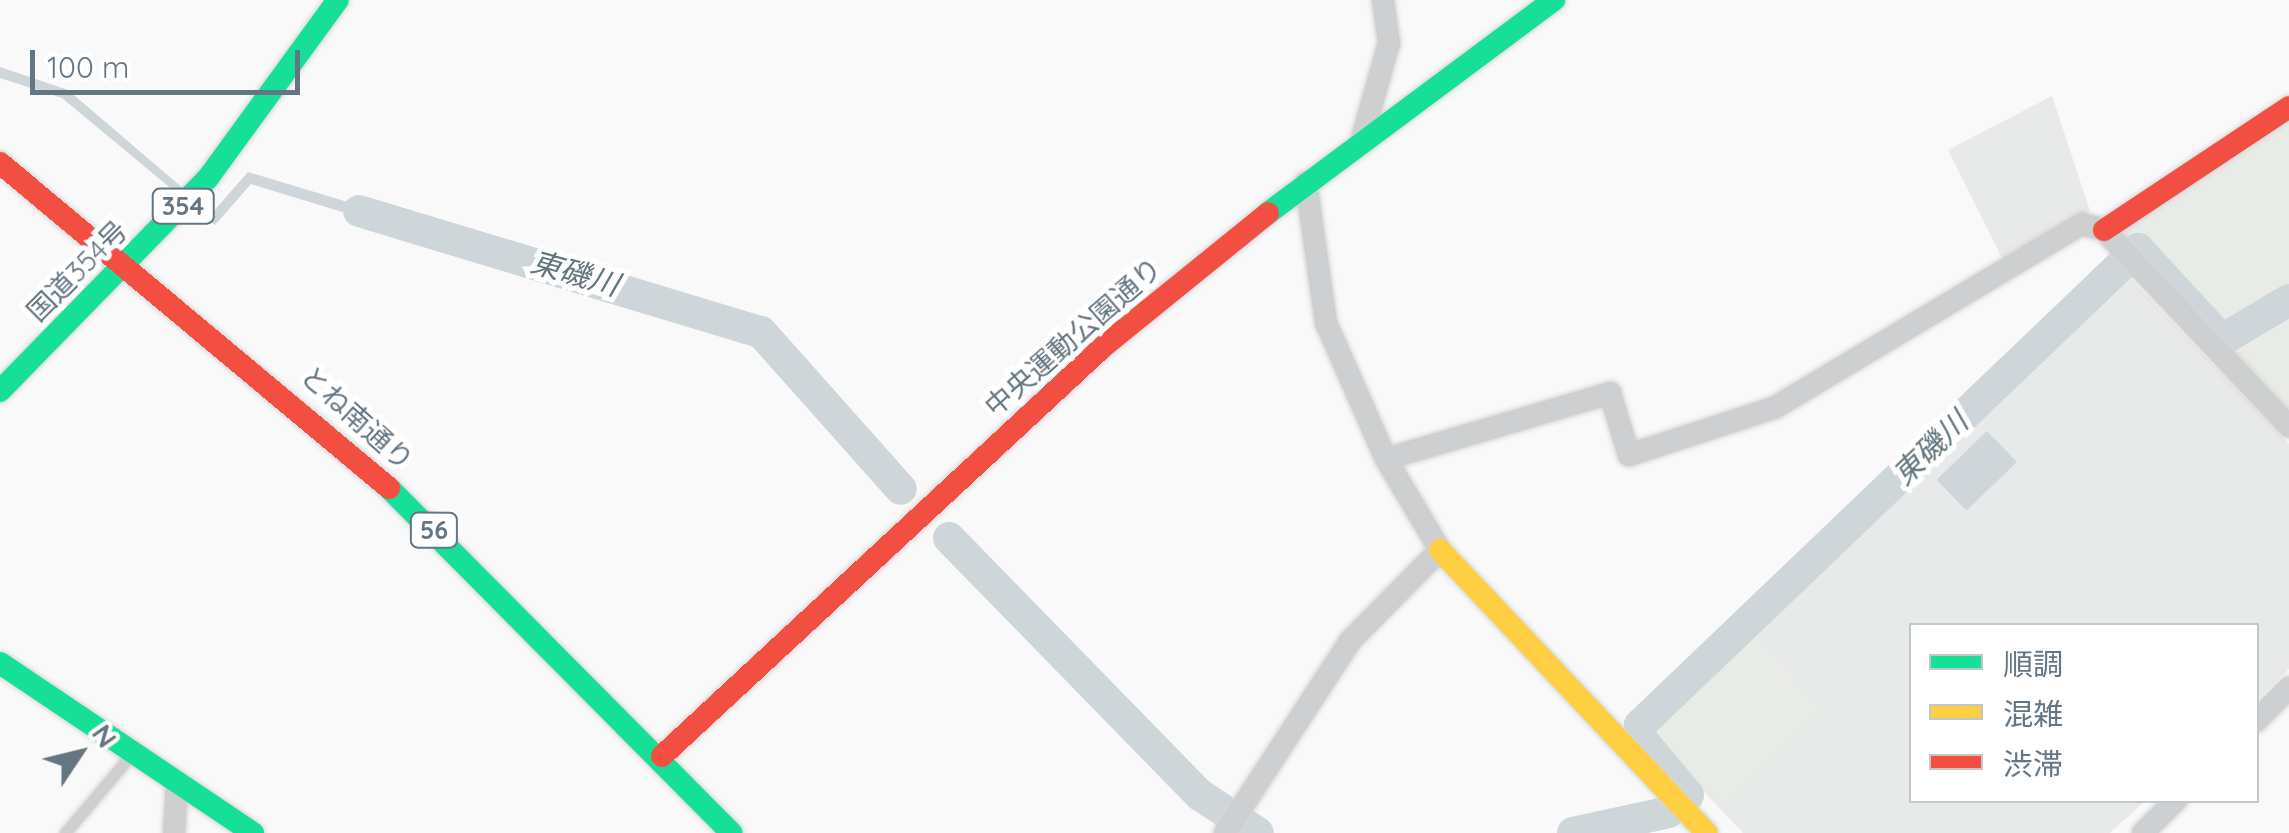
<!DOCTYPE html>
<meta charset="utf-8">
<style>
body{margin:0}
#map{position:relative;width:2289px;height:833px;overflow:hidden;background:#f9f9f9;font-family:Quicksand,"Noto Sans JP",sans-serif}
div>[style]{position:absolute}
.built>*{inset:0;background:#e8e9e9}
.green>*{inset:0;background:#e8ebe6;transform-origin:0 0}
.water>*{inset:0;background:#ced6d9;transform-origin:0 0}
.river>*{height:32px;margin:-16px;padding:0 16px;transform-origin:16px;border-radius:16px;background:#ced6d9}
.roads{filter:drop-shadow(0 0 2px #d5d6d7) drop-shadow(0 0 2px #d5d6d7)}
.lane>*{height:11px;margin:-5.5px;padding:0 5.5px;transform-origin:5.5px;border-radius:5.5px;background:#cecfd0}
.street>*{height:22px;margin:-11px;padding:0 11px;transform-origin:11px;border-radius:11px;background:#cecfd0}
.fast>*{height:22px;margin:-11px;padding:0 11px;transform-origin:11px;border-radius:11px;background:#16e098}
.slow>*{height:22px;margin:-11px;padding:0 11px;transform-origin:11px;border-radius:11px;background:#ffcf43}
.jam>*{height:22px;margin:-11px;padding:0 11px;transform-origin:11px;border-radius:11px;background:#f24e42}
span{translate:-50% -50%;white-space:nowrap;text-align:center;line-height:1.15;-webkit-text-stroke:10px #fff;paint-order:stroke}
.shield-label span{padding:2px 8px;background:#fff;border:2px solid;border-radius:8px;-webkit-text-stroke-width:0}
.shield-label{font-size:25px;color:#657683;font-weight:700}
.street-label{font-size:28px;color:#657683}
.water-label{font-size:30px;color:#60757c;font-style:italic}
.legend{position:absolute;left:1909px;top:623px;width:350px;height:180px;box-sizing:border-box;background:#fff;border:2px solid #c1c8cd;margin:0;padding:12px 18px;list-style:none;font-size:30px;color:#657683}
.legend li{display:flex;align-items:center;gap:20px;height:50px}
.legend b{width:50px;border:2px solid #c1c8cd}
.north{position:absolute;left:30px;top:703px;width:100px;height:100px;-webkit-text-stroke:8px #fff;paint-order:stroke;rotate:55deg;font-size:28px;font-weight:700;line-height:40px;text-align:center;color:#657683}
.north::after{content:'';display:block;margin:auto;width:35px;height:45px;background:#657683;clip-path:polygon(50% 0,100% 100%,50% 72%,0 100%)}
.scale{position:absolute;left:30px;top:50px;width:270px;height:45px;box-sizing:border-box;border:5px solid #657683;border-top:0;padding-left:12px;font-size:30px;line-height:35px;white-space:nowrap;color:#657683;-webkit-text-stroke:8px #fff;paint-order:stroke}
</style>
<div id="map">
<div class="built">
<i style="clip-path:polygon(2052px 96px,2090px 211px,2007px 268px,1948px 150px)"></i>
<i style="clip-path:polygon(2124px 272px,2289px 444px,2289px 669px,2257px 699px,2256px 626px,1912px 626px,1912px 800px,2145px 801px,2110px 833px,1743px 833px,1643px 727px)"></i>
</div>
<div class="green">
<i style="clip-path:polygon(2289px 105px,2289px 412px,2104px 230px)"></i>
<i style="left:1751px;top:632px;width:105px;height:140px;rotate:46deg"></i>
</div>
<div class="water">
<i style="clip-path:polygon(0 67px,68px 90px,212px 213px,248px 172px,401px 218px,398px 229px,251px 184px,215px 225px,62px 98px,0 78px)"></i>
<i style="left:1987px;top:431px;width:43px;height:70px;rotate:46deg"></i>
</div>
<div class="river">
<i style="left:359px;top:211px;width:420px;rotate:16.8deg"></i>
<i style="left:761px;top:332px;width:210px;rotate:48.3deg"></i>
<i style="left:949px;top:538px;width:359px;rotate:45.7deg"></i>
<i style="left:1200px;top:795px;width:69px;rotate:33.2deg"></i>
<i style="left:1688px;top:795px;width:73px;rotate:-130deg"></i>
<i style="left:1641px;top:739px;width:14px;rotate:-94deg"></i>
<i style="left:1640px;top:725px;width:689px;rotate:-43.71deg"></i>
<i style="left:2138px;top:249px;width:124px;rotate:47.3deg"></i>
<i style="left:2222px;top:340px;width:78px;rotate:-30.8deg"></i>
<i style="left:1573px;top:833px;width:98px;rotate:-12.3deg"></i>
</div>
<div class="roads">
<div class="lane">
<i style="left:65px;top:833px;width:101px;rotate:-49.8deg"></i>
</div>
<div class="street">
<i style="left:1361px;top:142px;width:103px;rotate:-74.2deg"></i>
<i style="left:1389px;top:43px;width:43px;rotate:-97.9deg"></i>
<i style="left:1386px;top:459px;width:234px;rotate:-16.4deg"></i>
<i style="left:1610px;top:393px;width:65px;rotate:73deg"></i>
<i style="left:1629px;top:455px;width:152px;rotate:-18deg"></i>
<i style="left:1774px;top:408px;width:359px;rotate:-30.9deg"></i>
<i style="left:2082px;top:224px;width:23px;rotate:15deg"></i>
<i style="left:2104px;top:230px;width:270px;rotate:46.7deg"></i>
<i style="left:2256px;top:721px;width:47px;rotate:-45deg"></i>
<i style="left:174px;top:833px;width:51px;rotate:-86.6deg"></i>
<i style="left:1225px;top:833px;width:229px;rotate:-56.9deg"></i>
<i style="left:1350px;top:641px;width:128px;rotate:-45.3deg"></i>
<i style="left:1440px;top:550px;width:106px;rotate:-120.7deg"></i>
<i style="left:1386px;top:459px;width:149px;rotate:-113.8deg"></i>
<i style="left:1326px;top:323px;width:142px;rotate:-98.1deg"></i>
<i style="left:2143px;top:833px;width:47px;rotate:-45deg"></i>
</div>
<div class="fast">
<i style="left:1268px;top:213px;width:357px;rotate:-36.7deg"></i>
<i style="left:0;top:391px;width:298px;rotate:-45.7deg"></i>
<i style="left:208px;top:178px;width:220px;rotate:-53.9deg"></i>
<i style="left:389px;top:488px;width:486px;rotate:45.2deg"></i>
<i style="left:0;top:663px;width:305px;rotate:33.9deg"></i>
</div>
<div class="slow">
<i style="left:1440px;top:550px;width:389px;rotate:46.7deg"></i>
</div>
<div class="jam">
<i style="left:0;top:163px;width:507px;rotate:39.88deg"></i>
<i style="left:2104px;top:230px;width:222px;rotate:-33.6deg"></i>
<i style="left:662px;top:756px;width:603px;rotate:-42.85deg"></i>
<i style="left:1104px;top:346px;width:211px;rotate:-39deg"></i>
</div>
</div>
<div class="shield-label">
<span style="left:183px;top:206px">354</span>
<span style="left:434px;top:530px">56</span>
</div>
<div class="street-label">
<span style="left:77px;top:271px;rotate:-45deg">国道354号</span>
<span style="left:1073px;top:337px;rotate:-41deg">中央運動公園通り</span>
<span style="left:357px;top:418px;rotate:42deg">とね南通り</span>
</div>
<div class="water-label">
<span style="left:575px;top:273px;rotate:16deg">東磯川</span>
<span style="left:1930px;top:448px;rotate:-44deg">東磯川</span>
</div>
<ul class="legend">
<li><b style="height:12px;background:#16e098"></b>順調</li>
<li><b style="height:12px;background:#ffcf43"></b>混雑</li>
<li><b style="height:12px;background:#f24e42"></b>渋滞</li>
</ul>
<div class="north">N</div>
<div class="scale">100 m</div>
</div>
